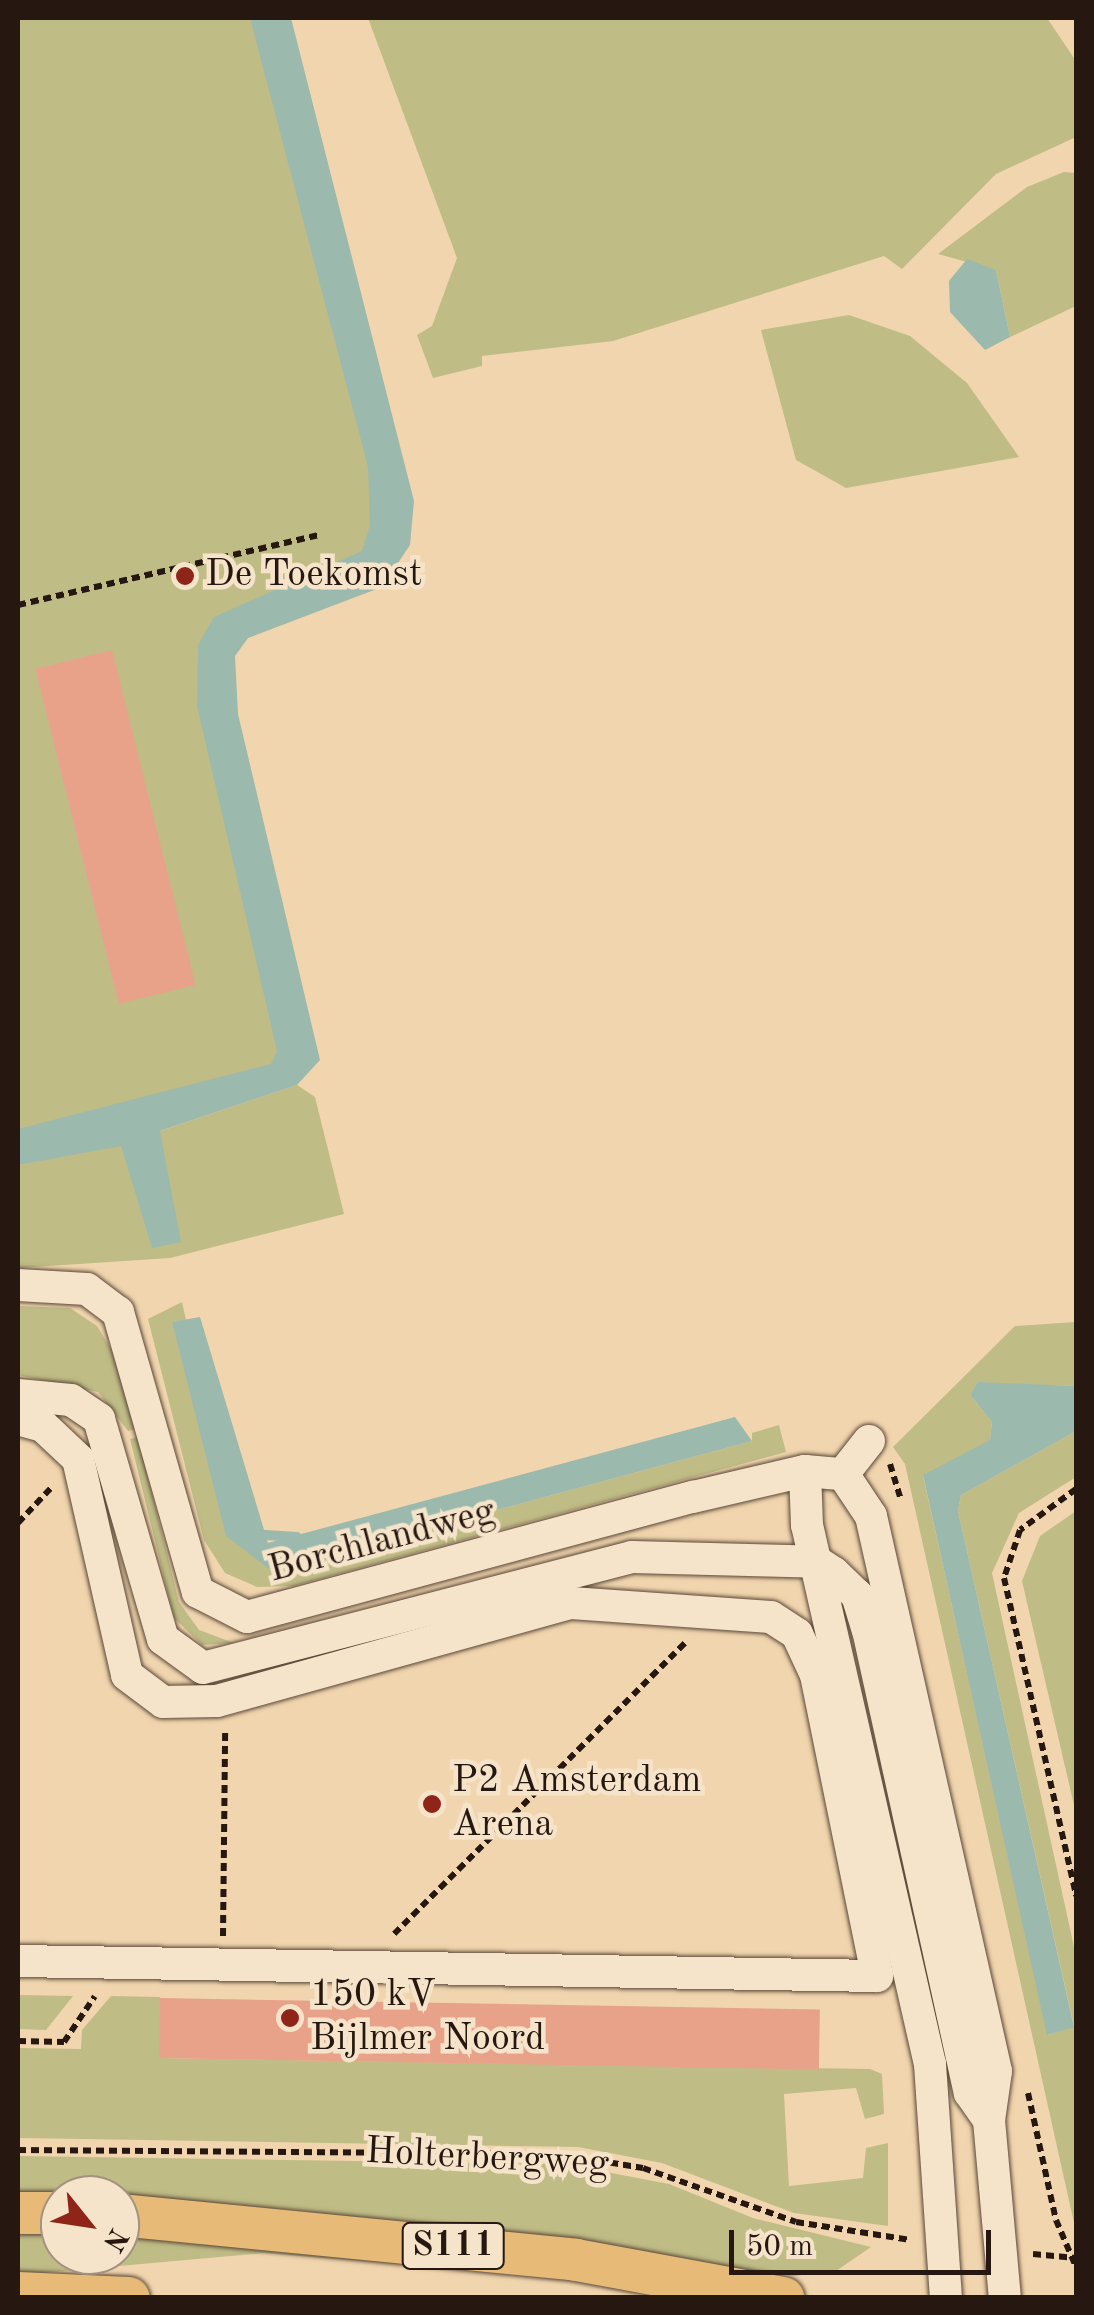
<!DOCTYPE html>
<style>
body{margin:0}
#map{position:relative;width:1094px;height:2315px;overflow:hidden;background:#f1d5ae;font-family:"Old Standard TT",serif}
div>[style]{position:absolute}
.green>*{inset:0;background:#c0bc86}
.water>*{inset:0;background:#9bb9ac}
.stream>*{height:10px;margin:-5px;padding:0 5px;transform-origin:5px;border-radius:5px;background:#9bb9ac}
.building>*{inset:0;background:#e8a28a;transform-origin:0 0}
.path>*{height:6px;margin-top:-3px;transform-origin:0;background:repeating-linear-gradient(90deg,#261811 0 8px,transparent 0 13px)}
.roads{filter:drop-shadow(0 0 2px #594738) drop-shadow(0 0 2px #594738)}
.minor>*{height:32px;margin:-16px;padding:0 16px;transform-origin:16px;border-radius:16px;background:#f6e4ca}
.major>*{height:42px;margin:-21px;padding:0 21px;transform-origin:21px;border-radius:21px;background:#e8ba77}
.dots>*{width:28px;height:28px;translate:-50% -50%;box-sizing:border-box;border:5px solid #f6e4ca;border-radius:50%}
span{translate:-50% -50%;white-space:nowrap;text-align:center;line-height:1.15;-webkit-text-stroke:9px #f6e4ca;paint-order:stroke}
.shield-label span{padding:2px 8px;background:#f6e4ca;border:2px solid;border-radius:8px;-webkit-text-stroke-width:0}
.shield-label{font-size:35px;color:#261811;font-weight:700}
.poi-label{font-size:38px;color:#261811}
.left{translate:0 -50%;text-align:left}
.street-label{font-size:38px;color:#261811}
.frame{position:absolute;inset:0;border:20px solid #261811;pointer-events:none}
.north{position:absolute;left:40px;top:2175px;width:100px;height:100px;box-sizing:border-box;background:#f6e4ca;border:2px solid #a39280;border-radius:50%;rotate:120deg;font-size:28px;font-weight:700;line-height:40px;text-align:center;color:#261811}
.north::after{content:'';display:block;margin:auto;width:35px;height:45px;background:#8f2418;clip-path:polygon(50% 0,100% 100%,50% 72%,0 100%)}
.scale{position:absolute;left:729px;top:2230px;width:262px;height:45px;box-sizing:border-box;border:5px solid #261811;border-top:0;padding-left:12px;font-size:30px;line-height:35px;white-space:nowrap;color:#261811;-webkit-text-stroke:8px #f6e4ca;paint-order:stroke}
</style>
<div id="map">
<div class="green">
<i style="clip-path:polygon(18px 18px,275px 18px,384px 451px,371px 564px,210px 634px,289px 1050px,269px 1077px,18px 1139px)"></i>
<i style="clip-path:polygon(368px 18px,1047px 18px,1076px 61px,1076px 137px,996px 174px,902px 269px,884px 256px,613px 341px,482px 356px,482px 366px,433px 378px,417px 335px,432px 326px,457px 258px)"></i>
<i style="clip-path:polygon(1064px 172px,1076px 173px,1076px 306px,1010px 337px,996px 270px,938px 254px,1027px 187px)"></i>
<i style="clip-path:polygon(849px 315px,910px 336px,967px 383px,1019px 457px,846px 488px,796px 460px,761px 330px)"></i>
<i style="clip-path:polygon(297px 1085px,315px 1097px,344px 1214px,170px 1258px,18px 1268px,18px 1165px,137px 1139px)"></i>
<i style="clip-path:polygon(182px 1302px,186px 1320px,172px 1322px,272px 1571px,752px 1441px,752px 1433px,779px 1425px,786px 1452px,293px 1586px,257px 1587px,225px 1573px,204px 1540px,148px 1319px)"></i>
<i style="clip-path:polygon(18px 1306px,70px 1308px,97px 1326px,116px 1357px,136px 1429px,128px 1431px,98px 1392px,18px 1375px)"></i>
<i style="clip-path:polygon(1076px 1322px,1076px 1386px,978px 1383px,970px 1395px,992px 1422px,990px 1441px,923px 1476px,1048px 2035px,1074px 2026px,958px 1511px,961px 1495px,1076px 1431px,1076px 1477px,1019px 1513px,992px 1573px,1076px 1956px,1076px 2232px,905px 1464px,893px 1447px,1015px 1326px)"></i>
<i style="clip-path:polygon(138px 1437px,179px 1602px,199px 1630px,234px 1643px,202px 1645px,174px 1618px,130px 1439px)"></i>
<i style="clip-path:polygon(1076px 1511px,1076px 1814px,1022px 1581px,1040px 1536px)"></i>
<i style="clip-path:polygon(18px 1995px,73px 1996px,46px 2030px,18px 2029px)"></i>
<i style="clip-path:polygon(111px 1996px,160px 1997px,160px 2058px,870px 2069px,882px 2074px,884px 2114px,865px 2119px,856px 2088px,784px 2094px,789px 2186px,863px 2178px,866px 2148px,888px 2143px,888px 2226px,794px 2213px,662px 2163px,578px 2147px,18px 2138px,18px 2048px,81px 2049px,82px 2030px)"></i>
<i style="clip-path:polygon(18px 2156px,564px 2164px,669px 2184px,753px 2218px,871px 2247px,836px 2271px,794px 2276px,302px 2211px,120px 2195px,18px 2200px)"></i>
<i style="clip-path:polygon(18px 2233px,60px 2233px,60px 2255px,120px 2255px,120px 2236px,457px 2269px,264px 2253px,18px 2275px)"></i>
</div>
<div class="water">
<i style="clip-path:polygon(250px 18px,291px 18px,414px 501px,410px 545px,382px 587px,248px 638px,235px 656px,238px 714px,320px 1060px,297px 1085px,160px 1131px,181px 1242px,152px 1248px,121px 1146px,18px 1165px,18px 1129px,271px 1064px,277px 1051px,197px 706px,198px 645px,214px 617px,362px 551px,370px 525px,368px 467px)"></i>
<i style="clip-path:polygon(967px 259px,996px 270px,1010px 337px,985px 350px,950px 312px,949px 281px)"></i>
<i style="clip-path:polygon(200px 1317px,268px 1543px,735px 1417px,752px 1441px,272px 1571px,226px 1536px,172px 1322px)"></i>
<i style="clip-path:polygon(978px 1382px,1076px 1386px,1076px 1431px,961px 1495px,958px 1511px,1074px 2027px,1047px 2035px,923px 1475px,990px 1440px,992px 1422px,970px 1395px)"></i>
</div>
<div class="stream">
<i style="left:251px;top:1534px;width:46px;rotate:3.7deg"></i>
</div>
<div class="building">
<i style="left:112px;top:650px;width:345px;height:79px;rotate:76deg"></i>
<i style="left:160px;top:1998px;width:660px;height:60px;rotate:1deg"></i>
</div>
<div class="path">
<i style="left:18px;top:605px;width:310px;rotate:-13.1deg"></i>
<i style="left:890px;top:1464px;width:37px;rotate:73deg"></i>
<i style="left:1076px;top:1489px;width:69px;rotate:143.8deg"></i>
<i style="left:1020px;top:1530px;width:51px;rotate:108.4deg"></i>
<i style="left:1004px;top:1578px;width:326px;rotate:77.2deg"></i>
<i style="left:18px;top:1523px;width:48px;rotate:-46.7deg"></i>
<i style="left:394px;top:1934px;width:413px;rotate:-45deg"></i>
<i style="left:223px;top:1936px;width:207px;rotate:-89.4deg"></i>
<i style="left:18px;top:2041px;width:46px;rotate:1.2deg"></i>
<i style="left:64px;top:2042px;width:55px;rotate:-56deg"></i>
<i style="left:1028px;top:2093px;width:130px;rotate:77.6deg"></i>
<i style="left:1056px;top:2220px;width:51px;rotate:66.9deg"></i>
<i style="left:18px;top:2150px;width:541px;rotate:0.42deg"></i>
<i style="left:559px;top:2154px;width:85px;rotate:9.5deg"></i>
<i style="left:643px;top:2168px;width:162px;rotate:19.4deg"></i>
<i style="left:796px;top:2222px;width:116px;rotate:8.9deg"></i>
<i style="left:1033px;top:2254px;width:43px;rotate:5.3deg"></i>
</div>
<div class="roads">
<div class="minor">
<i style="left:18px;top:1285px;width:69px;rotate:3.3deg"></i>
<i style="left:87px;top:1289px;width:39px;rotate:37deg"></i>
<i style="left:118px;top:1312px;width:291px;rotate:74.1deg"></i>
<i style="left:198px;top:1592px;width:55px;rotate:27deg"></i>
<i style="left:247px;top:1617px;width:462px;rotate:-15.1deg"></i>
<i style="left:693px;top:1497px;width:115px;rotate:-13.1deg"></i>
<i style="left:805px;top:1471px;width:38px;rotate:5deg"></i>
<i style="left:843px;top:1474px;width:50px;rotate:56.3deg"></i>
<i style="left:871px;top:1516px;width:569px;rotate:77.31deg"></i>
<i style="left:996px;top:2071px;width:49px;rotate:98.1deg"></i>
<i style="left:989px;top:2120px;width:179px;rotate:84.9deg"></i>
<i style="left:18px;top:1395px;width:53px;rotate:5.4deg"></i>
<i style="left:71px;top:1400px;width:34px;rotate:34deg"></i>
<i style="left:99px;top:1419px;width:229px;rotate:73.8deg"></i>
<i style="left:163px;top:1639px;width:49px;rotate:35.9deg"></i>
<i style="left:203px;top:1668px;width:443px;rotate:-14.5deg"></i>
<i style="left:632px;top:1557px;width:185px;rotate:1.5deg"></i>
<i style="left:817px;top:1562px;width:20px;rotate:33deg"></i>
<i style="left:834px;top:1573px;width:32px;rotate:44deg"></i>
<i style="left:857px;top:1595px;width:37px;rotate:73deg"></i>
<i style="left:868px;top:1630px;width:474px;rotate:77.6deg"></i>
<i style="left:970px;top:2093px;width:33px;rotate:55deg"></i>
<i style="left:18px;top:1419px;width:26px;rotate:16deg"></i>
<i style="left:43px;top:1426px;width:48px;rotate:43.3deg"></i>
<i style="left:78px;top:1459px;width:221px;rotate:77.2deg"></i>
<i style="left:127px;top:1675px;width:45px;rotate:36.9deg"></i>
<i style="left:163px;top:1702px;width:54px;rotate:-1.1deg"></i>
<i style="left:217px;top:1701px;width:367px;rotate:-15.5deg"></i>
<i style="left:571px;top:1603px;width:200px;rotate:4deg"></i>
<i style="left:771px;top:1617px;width:31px;rotate:33deg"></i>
<i style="left:797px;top:1634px;width:45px;rotate:65.1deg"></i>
<i style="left:816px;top:1675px;width:307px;rotate:78.5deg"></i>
<i style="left:877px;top:1976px;width:859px;rotate:-179deg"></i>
<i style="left:805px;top:1471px;width:54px;rotate:87.9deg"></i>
<i style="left:807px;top:1525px;width:553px;rotate:77.15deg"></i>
<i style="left:930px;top:2064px;width:235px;rotate:86.1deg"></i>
<i style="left:843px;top:1474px;width:42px;rotate:-51.8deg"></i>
</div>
<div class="major">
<i style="left:18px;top:2213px;width:42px"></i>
<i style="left:120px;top:2215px;width:458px;rotate:5.6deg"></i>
<i style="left:576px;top:2260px;width:211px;rotate:10.4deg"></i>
<i style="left:18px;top:2293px;width:111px;rotate:2.6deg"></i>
</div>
</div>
<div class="dots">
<i style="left:185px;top:576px;background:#8f2418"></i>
<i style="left:432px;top:1804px;background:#8f2418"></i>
<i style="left:290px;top:2018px;background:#8f2418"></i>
</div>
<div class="shield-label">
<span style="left:453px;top:2246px">S111</span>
</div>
<div class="poi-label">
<span class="left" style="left:205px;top:576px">De Toekomst</span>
<span class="left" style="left:452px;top:1804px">P2 Amsterdam<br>Arena</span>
<span class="left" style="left:310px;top:2018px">150 kV<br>Bijlmer Noord</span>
</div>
<div class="street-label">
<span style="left:382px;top:1542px;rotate:-15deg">Borchlandweg</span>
<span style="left:487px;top:2159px;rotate:3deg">Holterbergweg</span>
</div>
<div class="frame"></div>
<div class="north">N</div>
<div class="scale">50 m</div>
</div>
